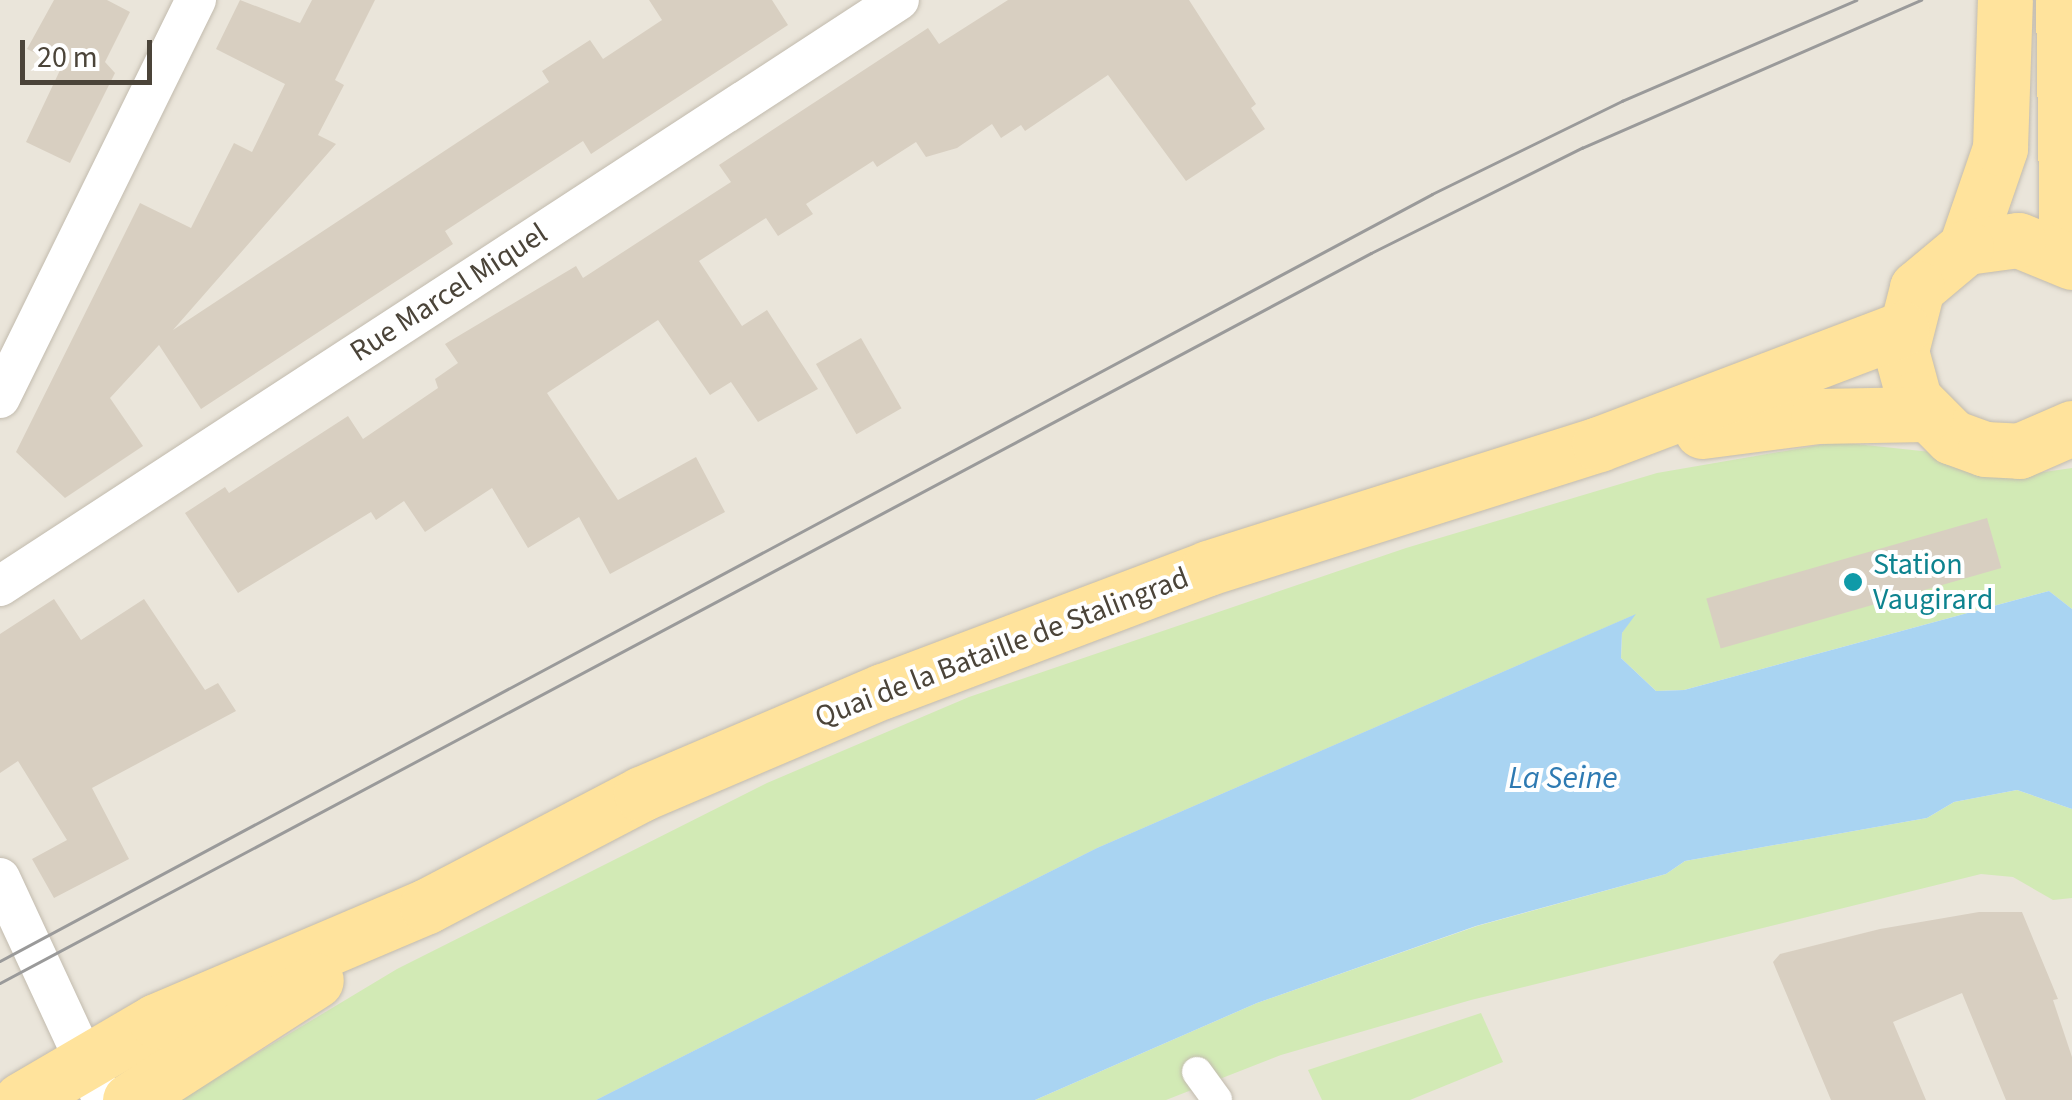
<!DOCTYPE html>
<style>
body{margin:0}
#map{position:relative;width:2072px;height:1100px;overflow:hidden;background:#f6f3ec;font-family:"Source Sans 3",sans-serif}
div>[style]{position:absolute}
.residential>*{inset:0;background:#eae5da}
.green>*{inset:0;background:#d2eab5}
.water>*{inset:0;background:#a9d4f2}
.building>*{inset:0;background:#d8cfc1;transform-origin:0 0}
.roads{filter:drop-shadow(0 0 2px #c2bbae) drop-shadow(0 0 2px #c2bbae)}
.pedestrian>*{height:30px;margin:-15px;padding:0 15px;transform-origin:15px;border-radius:15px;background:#fff}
.minor>*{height:40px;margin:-20px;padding:0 20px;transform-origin:20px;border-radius:20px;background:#fff}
.primary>*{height:55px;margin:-27.5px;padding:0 27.5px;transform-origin:27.5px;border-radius:27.5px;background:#ffe39c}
.tram>*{height:2.5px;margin:-1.25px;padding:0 1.25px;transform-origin:1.25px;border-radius:1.25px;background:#9a9a9a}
.dots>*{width:28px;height:28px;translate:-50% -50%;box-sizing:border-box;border:5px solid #fff;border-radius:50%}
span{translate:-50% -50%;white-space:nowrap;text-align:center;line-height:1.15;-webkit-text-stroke:8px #fff;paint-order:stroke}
.street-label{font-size:30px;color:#4b4439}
.culture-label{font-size:30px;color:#0d838f}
.left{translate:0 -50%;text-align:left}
.water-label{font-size:32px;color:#2e7ab2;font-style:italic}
.scale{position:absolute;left:20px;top:40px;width:132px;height:45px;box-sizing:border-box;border:5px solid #4b4439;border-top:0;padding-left:12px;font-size:30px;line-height:35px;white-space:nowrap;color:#4b4439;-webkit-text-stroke:8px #fff;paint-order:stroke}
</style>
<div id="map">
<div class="residential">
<i style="clip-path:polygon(0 0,2072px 0,2072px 609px,2049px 591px,1622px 633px,596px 1100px,0 1100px)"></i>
<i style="clip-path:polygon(2059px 806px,2072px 809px,2072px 1100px,1035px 1100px)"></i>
</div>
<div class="green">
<i style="clip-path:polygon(1837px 442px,1931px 452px,2010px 477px,2072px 468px,2072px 609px,2049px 591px,1684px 690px,1656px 691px,1621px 658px,1622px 633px,1634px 615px,1097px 848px,596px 1100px,179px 1100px,397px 969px,767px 783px,969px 697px,1406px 548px,1657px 473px)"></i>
<i style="clip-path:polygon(2017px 790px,2072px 809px,2072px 898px,2053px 900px,2013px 877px,1981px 874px,1471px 1000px,1281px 1055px,1166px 1100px,1035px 1100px,1257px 1003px,1477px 926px,1666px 874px,1685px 861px,1927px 818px,1954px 802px)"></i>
<i style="clip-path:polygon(1481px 1013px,1503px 1062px,1410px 1100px,1322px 1100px,1308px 1070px)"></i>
</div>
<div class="water">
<i style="clip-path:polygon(2049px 591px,2072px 609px,2072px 809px,2017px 790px,1954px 802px,1927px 818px,1685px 861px,1666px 874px,1476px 926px,1257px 1003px,1035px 1100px,596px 1100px,1097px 848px,1636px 614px,1622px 633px,1621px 658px,1656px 691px,1684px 690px)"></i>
</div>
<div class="building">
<i style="clip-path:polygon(54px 0,107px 0,130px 12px,105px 62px,115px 73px,70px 163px,26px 142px,62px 66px,27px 49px)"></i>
<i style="clip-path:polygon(240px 0,300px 23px,312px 0,375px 0,335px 80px,344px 85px,318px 135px,336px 144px,173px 330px,549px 82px,542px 71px,590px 40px,603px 59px,662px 20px,649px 0,772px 0,788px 25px,591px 154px,583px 141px,445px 231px,453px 244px,201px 409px,159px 345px,110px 398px,143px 446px,65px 498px,16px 452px,140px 203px,191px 228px,234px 143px,252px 152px,285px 84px,216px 49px)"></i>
<i style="clip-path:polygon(1008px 0,1189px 0,1256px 104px,1251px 108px,1265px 129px,1186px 181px,1108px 75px,1025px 131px,1021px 125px,1001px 138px,992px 124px,957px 148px,926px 157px,916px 142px,877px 167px,873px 161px,806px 204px,813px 214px,778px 236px,766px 218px,699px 261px,742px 326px,767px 310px,818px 389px,758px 422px,731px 382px,710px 395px,658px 320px,547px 393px,618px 500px,696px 457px,725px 512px,610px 574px,579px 517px,528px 548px,492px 488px,425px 532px,404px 501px,376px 520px,371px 512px,238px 593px,185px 513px,225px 487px,229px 493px,348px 416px,363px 439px,438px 388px,435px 379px,458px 363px,445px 344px,576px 266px,583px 278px,717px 191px,731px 182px,719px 165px,928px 28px,939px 44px)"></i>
<i style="left:861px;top:338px;width:81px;height:52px;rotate:60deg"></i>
<i style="left:1987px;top:518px;width:52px;height:292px;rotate:74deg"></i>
<i style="clip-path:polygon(54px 599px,81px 640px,144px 599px,205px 690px,218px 683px,236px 711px,92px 788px,129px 859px,54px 898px,32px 859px,67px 840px,18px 761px,0 773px,0 634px)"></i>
<i style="clip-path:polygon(1979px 912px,2022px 912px,2058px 999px,2053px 1000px,2072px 1057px,2072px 1100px,2006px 1100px,1962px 993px,1893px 1022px,1926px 1100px,1831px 1100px,1773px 962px,1780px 954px,1880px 929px)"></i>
</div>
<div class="roads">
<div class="pedestrian">
<i style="left:1197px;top:1072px;width:34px;rotate:54deg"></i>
</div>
<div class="minor">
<i style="left:0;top:398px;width:444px;rotate:-63.8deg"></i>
<i style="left:0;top:586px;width:1073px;rotate:-33.1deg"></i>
<i style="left:0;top:878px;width:245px;rotate:65.1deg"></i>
</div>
<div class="primary">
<i style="left:2063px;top:0;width:258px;rotate:89.1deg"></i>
<i style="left:1966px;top:247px;width:105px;rotate:-71deg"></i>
<i style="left:2000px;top:148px;width:148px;rotate:-88.1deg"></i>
<i style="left:2072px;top:262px;width:58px;rotate:-157.8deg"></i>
<i style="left:2018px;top:240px;width:52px;rotate:172.3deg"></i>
<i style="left:1966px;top:247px;width:64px;rotate:140.1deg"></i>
<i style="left:1917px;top:288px;width:65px;rotate:104.3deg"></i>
<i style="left:1901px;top:351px;width:50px;rotate:74.8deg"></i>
<i style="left:1914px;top:399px;width:54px;rotate:45deg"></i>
<i style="left:1952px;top:437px;width:35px;rotate:20deg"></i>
<i style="left:1985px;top:449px;width:34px;rotate:3deg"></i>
<i style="left:2019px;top:451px;width:58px;rotate:-23.5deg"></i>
<i style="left:1702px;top:431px;width:117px;rotate:-7.4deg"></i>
<i style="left:1818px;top:416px;width:108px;rotate:-1.1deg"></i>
<i style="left:21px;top:1100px;width:156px;rotate:-30.3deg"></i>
<i style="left:156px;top:1021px;width:294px;rotate:-23deg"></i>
<i style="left:427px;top:906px;width:242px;rotate:-27.6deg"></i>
<i style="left:641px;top:794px;width:263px;rotate:-23.1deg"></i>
<i style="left:883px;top:691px;width:347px;rotate:-20.7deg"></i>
<i style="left:1208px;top:568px;width:410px;rotate:-17.6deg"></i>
<i style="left:1599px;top:444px;width:324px;rotate:-20.8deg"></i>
<i style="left:130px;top:1100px;width:221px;rotate:-32.8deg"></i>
</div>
</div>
<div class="tram">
<i style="left:0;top:961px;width:1624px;rotate:-28.17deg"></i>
<i style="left:1432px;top:194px;width:212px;rotate:-26.1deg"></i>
<i style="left:1622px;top:101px;width:255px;rotate:-23.3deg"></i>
<i style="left:0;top:983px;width:1553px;rotate:-28.03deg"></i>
<i style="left:1371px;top:253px;width:236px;rotate:-26.5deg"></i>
<i style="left:1582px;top:148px;width:370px;rotate:-23.6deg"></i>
</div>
<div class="dots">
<i style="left:1853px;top:582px;background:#0f9aa8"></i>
</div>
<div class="street-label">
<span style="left:449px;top:293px;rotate:-33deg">Rue Marcel Miquel</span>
<span style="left:1002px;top:648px;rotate:-21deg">Quai de la Bataille de Stalingrad</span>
</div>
<div class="culture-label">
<span class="left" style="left:1873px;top:582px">Station<br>Vaugirard</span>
</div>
<div class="water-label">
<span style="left:1563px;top:778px">La Seine</span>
</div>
<div class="scale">20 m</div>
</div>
